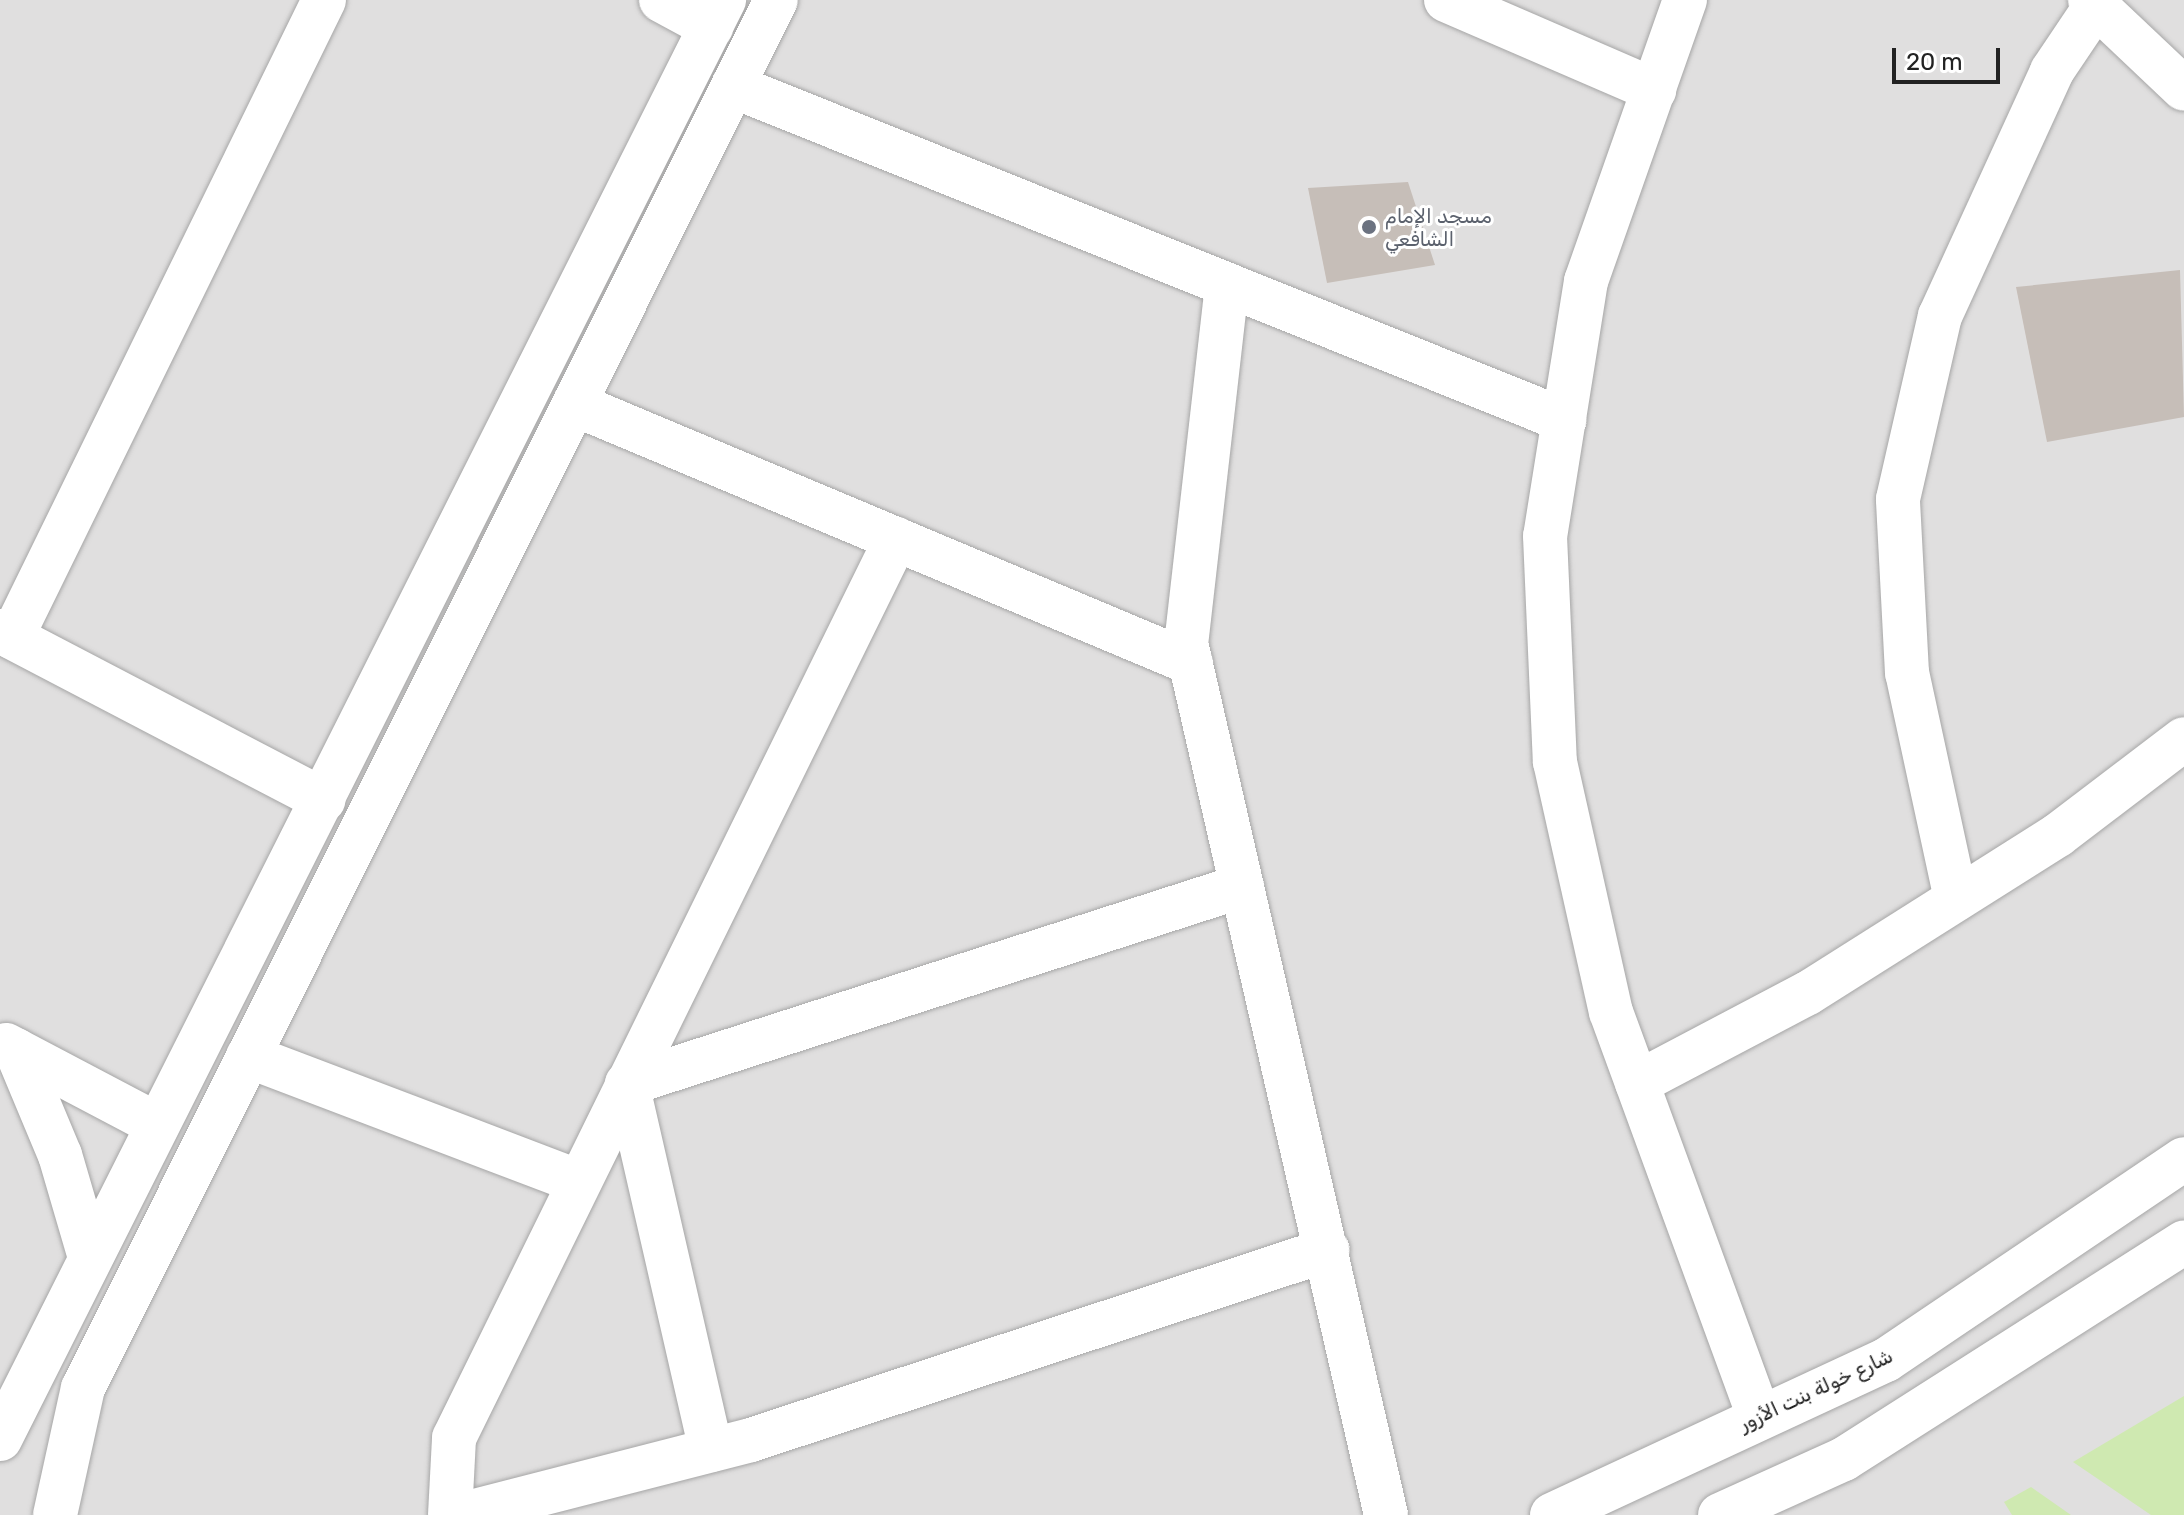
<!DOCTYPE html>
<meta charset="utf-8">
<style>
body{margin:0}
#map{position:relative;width:2184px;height:1515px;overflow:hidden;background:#f2eee9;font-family:Rubik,Vazirmatn,sans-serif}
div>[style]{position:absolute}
.residential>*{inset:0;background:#e0dfdf;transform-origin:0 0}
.grass>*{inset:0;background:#cfe9b1}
.building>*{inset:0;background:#c6beb8}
.roads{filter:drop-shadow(0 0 2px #a6a6a6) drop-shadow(0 0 2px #a6a6a6)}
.minor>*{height:44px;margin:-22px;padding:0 22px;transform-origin:22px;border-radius:22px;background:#fff}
.dots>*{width:22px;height:22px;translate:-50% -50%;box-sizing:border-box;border:4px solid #fff;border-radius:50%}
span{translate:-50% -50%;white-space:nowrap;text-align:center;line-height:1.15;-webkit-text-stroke:6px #fff;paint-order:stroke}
.worship-label{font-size:20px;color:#5b616d}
.left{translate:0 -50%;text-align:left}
.street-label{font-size:20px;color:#222}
.scale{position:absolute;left:1892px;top:48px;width:108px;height:36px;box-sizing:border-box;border:4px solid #222;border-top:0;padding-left:10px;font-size:24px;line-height:28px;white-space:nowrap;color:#222;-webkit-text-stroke:6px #fff;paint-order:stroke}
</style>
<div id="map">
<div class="residential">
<i style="left:0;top:0;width:2184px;height:1515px"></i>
</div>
<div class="grass">
<i style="clip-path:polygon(2184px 1396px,2184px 1515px,2151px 1515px,2073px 1462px)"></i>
<i style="clip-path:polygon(2031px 1487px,2071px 1515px,2012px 1515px,2004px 1502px)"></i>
</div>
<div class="building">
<i style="clip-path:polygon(1408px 182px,1435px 265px,1327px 283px,1308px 188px)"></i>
<i style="clip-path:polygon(2180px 270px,2184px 417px,2047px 442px,2016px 287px)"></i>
</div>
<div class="roads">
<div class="minor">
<i style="left:661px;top:0;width:57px;rotate:28.4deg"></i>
<i style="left:1446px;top:0;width:227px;rotate:23.4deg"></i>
<i style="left:1685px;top:0;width:298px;rotate:109.4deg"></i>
<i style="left:1586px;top:281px;width:258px;rotate:99.1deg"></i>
<i style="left:1545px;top:536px;width:226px;rotate:87.5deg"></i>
<i style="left:1555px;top:762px;width:256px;rotate:77.4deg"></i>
<i style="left:1611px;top:1012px;width:431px;rotate:69.9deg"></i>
<i style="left:2090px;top:0;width:129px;rotate:43.4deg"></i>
<i style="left:733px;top:86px;width:896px;rotate:21.9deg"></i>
<i style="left:1227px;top:285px;width:360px;rotate:96.5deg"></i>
<i style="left:1186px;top:643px;width:895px;rotate:77.08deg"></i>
<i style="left:574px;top:404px;width:669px;rotate:22.77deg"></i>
<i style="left:0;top:631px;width:365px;rotate:27.6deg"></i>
<i style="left:12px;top:637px;width:709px;rotate:-63.9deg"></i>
<i style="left:1956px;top:899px;width:231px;rotate:-102.2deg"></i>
<i style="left:1907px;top:673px;width:174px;rotate:-93deg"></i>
<i style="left:1898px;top:499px;width:188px;rotate:-77.1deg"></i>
<i style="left:1940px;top:316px;width:269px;rotate:-65.4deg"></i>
<i style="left:2052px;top:71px;width:81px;rotate:-56.1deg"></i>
<i style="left:6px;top:1045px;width:170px;rotate:27.8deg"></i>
<i style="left:16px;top:1050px;width:114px;rotate:67.3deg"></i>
<i style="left:60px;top:1155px;width:103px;rotate:73.7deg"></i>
<i style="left:248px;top:1056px;width:354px;rotate:20.8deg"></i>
<i style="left:1637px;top:1083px;width:193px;rotate:-27.8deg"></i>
<i style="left:1808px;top:993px;width:296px;rotate:-32.3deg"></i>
<i style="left:2058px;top:835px;width:158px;rotate:-37.3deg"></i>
<i style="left:0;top:1439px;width:1611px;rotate:-63.29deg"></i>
<i style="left:711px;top:1450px;width:376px;rotate:-102.9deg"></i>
<i style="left:627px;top:1084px;width:646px;rotate:-17.85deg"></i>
<i style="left:55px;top:1515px;width:130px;rotate:-77.6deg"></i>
<i style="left:83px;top:1388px;width:1551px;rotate:-63.47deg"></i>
<i style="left:450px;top:1515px;width:77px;rotate:-87deg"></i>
<i style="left:454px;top:1438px;width:1002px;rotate:-63.82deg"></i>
<i style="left:459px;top:1515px;width:301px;rotate:-14.4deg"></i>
<i style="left:751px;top:1440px;width:607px;rotate:-18.26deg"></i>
<i style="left:1552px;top:1515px;width:368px;rotate:-24.9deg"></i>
<i style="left:1886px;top:1360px;width:359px;rotate:-34deg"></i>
<i style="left:1720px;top:1515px;width:136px;rotate:-24.3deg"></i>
<i style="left:1844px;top:1459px;width:403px;rotate:-32.5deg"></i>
</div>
</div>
<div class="dots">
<i style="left:1369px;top:227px;background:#6b7280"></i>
</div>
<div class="worship-label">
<span class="left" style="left:1385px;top:228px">مسجد الإمام<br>الشافعي</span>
</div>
<div class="street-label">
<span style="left:1816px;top:1390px;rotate:-25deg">شارع خولة بنت الأزور</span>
</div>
<div class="scale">20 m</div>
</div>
